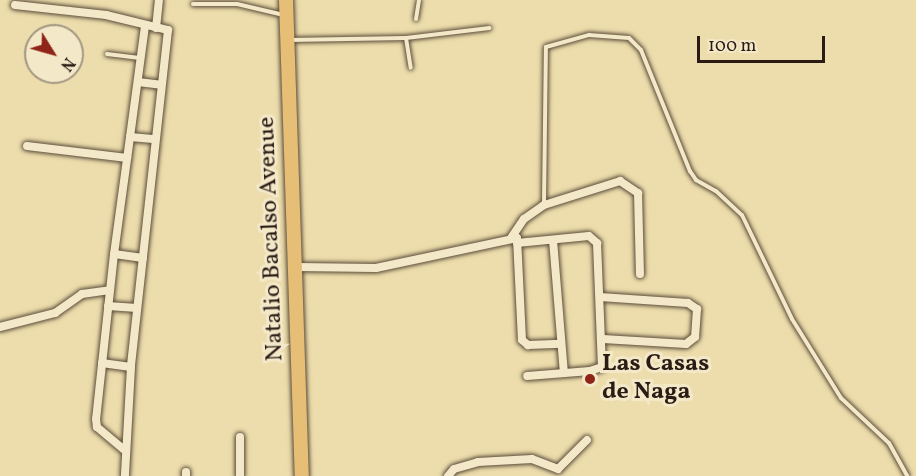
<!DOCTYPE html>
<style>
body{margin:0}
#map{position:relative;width:916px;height:476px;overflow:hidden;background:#edddac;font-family:Vollkorn,serif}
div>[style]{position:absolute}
.roads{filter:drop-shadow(0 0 2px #5b4c3a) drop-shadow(0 0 2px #5b4c3a)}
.lane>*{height:4px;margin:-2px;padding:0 2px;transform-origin:2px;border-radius:2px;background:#f3e9c9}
.street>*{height:8px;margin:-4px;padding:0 4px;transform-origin:4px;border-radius:4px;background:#f3e9c9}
.highway>*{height:14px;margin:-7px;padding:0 7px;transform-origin:7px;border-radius:7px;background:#e6be76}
.dots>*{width:16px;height:16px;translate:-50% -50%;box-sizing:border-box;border:3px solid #f3e9c9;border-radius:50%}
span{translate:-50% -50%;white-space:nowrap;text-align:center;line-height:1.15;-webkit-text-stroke:6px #f3e9c9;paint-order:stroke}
.street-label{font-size:24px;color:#2a1b14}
.poi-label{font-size:24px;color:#2a1b14;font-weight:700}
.left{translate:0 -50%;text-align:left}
.north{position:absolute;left:24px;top:24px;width:60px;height:60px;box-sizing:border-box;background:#f3e9c9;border:2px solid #a39781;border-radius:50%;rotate:127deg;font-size:16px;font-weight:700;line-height:24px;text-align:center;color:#2a1b14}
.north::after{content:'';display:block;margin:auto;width:21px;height:27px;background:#8f2418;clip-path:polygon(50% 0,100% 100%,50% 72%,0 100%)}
.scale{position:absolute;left:697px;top:36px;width:128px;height:27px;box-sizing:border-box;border:3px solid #2a1b14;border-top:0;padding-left:8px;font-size:18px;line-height:21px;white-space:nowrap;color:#2a1b14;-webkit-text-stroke:4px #f3e9c9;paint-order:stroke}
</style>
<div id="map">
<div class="roads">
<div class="lane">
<i style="left:193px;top:4px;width:44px"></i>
<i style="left:237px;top:4px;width:48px;rotate:13.2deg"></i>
<i style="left:416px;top:19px;width:19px;rotate:-81deg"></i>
<i style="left:406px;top:38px;width:30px;rotate:81deg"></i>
<i style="left:289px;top:40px;width:117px;rotate:-1deg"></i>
<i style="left:406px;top:38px;width:84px;rotate:-6.9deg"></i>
<i style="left:107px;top:54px;width:33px;rotate:7deg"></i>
<i style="left:544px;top:204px;width:157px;rotate:-89.3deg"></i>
<i style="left:546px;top:47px;width:45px;rotate:-15.6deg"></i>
<i style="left:589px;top:35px;width:40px;rotate:4.3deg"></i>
<i style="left:629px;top:38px;width:17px;rotate:45deg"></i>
<i style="left:641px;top:50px;width:131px;rotate:68deg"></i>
<i style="left:690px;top:171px;width:11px;rotate:56deg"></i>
<i style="left:696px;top:180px;width:23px;rotate:29deg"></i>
<i style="left:716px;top:191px;width:35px;rotate:43deg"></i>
<i style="left:742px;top:215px;width:115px;rotate:64.3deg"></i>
<i style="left:792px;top:319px;width:93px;rotate:58.2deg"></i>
<i style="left:841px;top:398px;width:66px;rotate:43.2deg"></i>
<i style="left:889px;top:443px;width:38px;rotate:61deg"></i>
</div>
<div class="street">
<i style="left:15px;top:5px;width:92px;rotate:6.3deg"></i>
<i style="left:106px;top:15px;width:64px;rotate:13.6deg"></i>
<i style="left:168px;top:30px;width:339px;rotate:96.3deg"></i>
<i style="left:131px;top:367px;width:109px;rotate:93.2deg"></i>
<i style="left:156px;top:28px;width:28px;rotate:-84deg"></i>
<i style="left:138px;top:82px;width:23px;rotate:7deg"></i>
<i style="left:130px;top:137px;width:112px;rotate:-82.3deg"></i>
<i style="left:27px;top:146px;width:101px;rotate:6.8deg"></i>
<i style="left:511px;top:238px;width:23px;rotate:-56deg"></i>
<i style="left:524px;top:219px;width:24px;rotate:-35deg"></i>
<i style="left:544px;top:205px;width:80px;rotate:-17.5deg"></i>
<i style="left:620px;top:181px;width:22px;rotate:34deg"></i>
<i style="left:638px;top:193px;width:81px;rotate:88.6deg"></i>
<i style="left:553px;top:240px;width:133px;rotate:85.3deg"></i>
<i style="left:517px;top:243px;width:72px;rotate:-5.6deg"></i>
<i style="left:589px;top:236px;width:11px;rotate:41deg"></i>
<i style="left:597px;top:243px;width:124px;rotate:87.7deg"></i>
<i style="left:602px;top:367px;width:13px;rotate:162deg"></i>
<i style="left:590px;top:371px;width:63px;rotate:175.5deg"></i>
<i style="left:114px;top:254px;width:166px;rotate:96.2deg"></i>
<i style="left:96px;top:419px;width:8px;rotate:83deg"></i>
<i style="left:97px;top:427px;width:35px;rotate:40deg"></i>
<i style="left:143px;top:258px;width:29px;rotate:-172deg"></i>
<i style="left:114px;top:254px;width:118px;rotate:-82.2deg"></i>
<i style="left:130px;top:137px;width:23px;rotate:5deg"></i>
<i style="left:296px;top:267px;width:80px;rotate:0.7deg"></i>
<i style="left:376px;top:268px;width:144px;rotate:-12deg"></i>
<i style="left:517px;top:238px;width:102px;rotate:87.2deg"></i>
<i style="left:522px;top:340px;width:8px;rotate:40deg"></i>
<i style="left:528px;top:345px;width:33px;rotate:-2deg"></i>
<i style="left:600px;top:297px;width:88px;rotate:3.9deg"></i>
<i style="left:688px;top:303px;width:11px;rotate:34deg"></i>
<i style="left:697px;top:309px;width:28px;rotate:94deg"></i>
<i style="left:695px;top:337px;width:11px;rotate:142deg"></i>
<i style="left:686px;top:344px;width:83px;rotate:-176.6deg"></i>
<i style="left:108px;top:306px;width:29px;rotate:4deg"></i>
<i style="left:0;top:327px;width:57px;rotate:-14.3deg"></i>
<i style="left:55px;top:313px;width:33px;rotate:-35deg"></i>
<i style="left:82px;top:294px;width:28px;rotate:-8deg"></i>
<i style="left:102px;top:363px;width:29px;rotate:8deg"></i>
<i style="left:240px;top:437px;width:39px;rotate:90deg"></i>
<i style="left:186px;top:476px;width:4px;rotate:-90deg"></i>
<i style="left:448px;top:476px;width:9px;rotate:-49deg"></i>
<i style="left:454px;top:469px;width:25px;rotate:-16deg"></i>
<i style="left:478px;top:462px;width:54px;rotate:-3.2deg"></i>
<i style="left:532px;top:459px;width:28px;rotate:21deg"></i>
<i style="left:558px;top:469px;width:41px;rotate:-45deg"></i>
</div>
<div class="highway">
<i style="left:286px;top:0;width:476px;rotate:88.1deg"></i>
</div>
</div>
<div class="dots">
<i style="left:590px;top:379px;background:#8f2418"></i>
</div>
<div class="street-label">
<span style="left:272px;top:239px;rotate:-92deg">Natalio Bacalso Avenue</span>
</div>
<div class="poi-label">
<span class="left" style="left:602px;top:379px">Las Casas<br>de Naga</span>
</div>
<div class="north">N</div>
<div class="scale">100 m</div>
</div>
